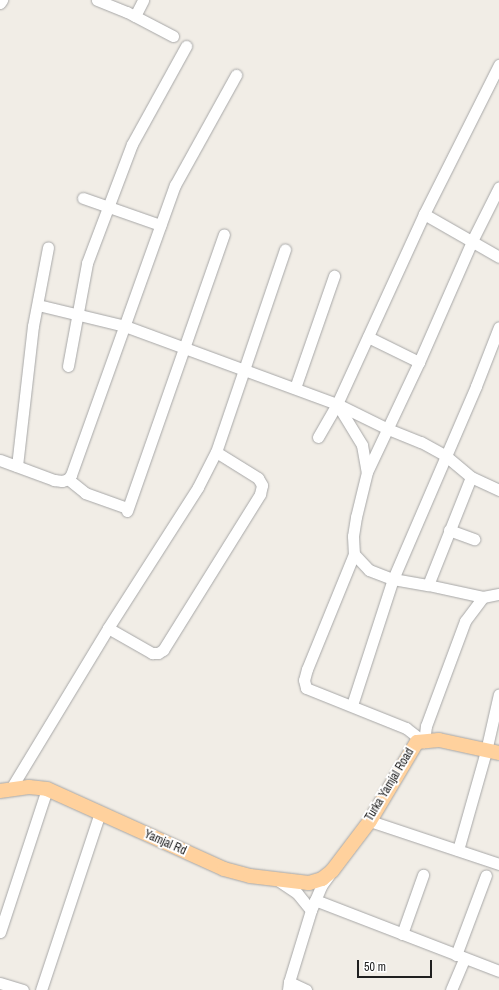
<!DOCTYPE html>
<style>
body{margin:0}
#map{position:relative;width:499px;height:990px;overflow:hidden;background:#f1ede6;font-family:"Archivo Narrow",sans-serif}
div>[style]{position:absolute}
.roads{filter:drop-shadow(0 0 1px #a7a7a7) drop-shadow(0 0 1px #a7a7a7)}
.minor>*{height:11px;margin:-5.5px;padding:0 5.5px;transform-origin:5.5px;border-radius:5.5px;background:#fff}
.major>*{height:14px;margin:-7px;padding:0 7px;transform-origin:7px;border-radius:7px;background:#ffd19d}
span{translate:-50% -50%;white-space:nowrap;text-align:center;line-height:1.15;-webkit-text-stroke:4px #fff;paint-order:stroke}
.street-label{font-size:12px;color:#202020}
.scale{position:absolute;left:357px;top:960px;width:75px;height:18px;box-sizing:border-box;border:2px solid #202020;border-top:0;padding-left:5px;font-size:12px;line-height:14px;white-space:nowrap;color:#202020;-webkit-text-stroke:3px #fff;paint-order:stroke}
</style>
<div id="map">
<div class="roads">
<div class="minor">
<i style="left:97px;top:0;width:32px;rotate:22deg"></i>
<i style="left:127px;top:12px;width:52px;rotate:27.6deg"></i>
<i style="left:0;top:3px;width:4px;rotate:-56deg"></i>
<i style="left:135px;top:16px;width:18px;rotate:-63deg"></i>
<i style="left:83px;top:198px;width:82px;rotate:19.3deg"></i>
<i style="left:424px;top:214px;width:86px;rotate:29.8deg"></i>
<i style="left:38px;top:305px;width:89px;rotate:13.6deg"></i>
<i style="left:125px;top:326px;width:226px;rotate:20.2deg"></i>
<i style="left:337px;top:404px;width:57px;rotate:26.1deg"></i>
<i style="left:388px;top:429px;width:35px;rotate:22deg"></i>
<i style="left:421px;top:442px;width:29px;rotate:29deg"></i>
<i style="left:446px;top:456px;width:33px;rotate:40deg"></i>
<i style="left:471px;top:477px;width:31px;rotate:25deg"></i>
<i style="left:368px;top:337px;width:57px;rotate:26.1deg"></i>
<i style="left:68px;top:366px;width:105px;rotate:-79.5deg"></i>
<i style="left:87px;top:263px;width:127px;rotate:-69.3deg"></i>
<i style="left:132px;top:144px;width:112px;rotate:-61.1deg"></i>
<i style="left:295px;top:388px;width:119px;rotate:-70.8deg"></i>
<i style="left:337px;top:404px;width:48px;rotate:58.6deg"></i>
<i style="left:362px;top:445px;width:27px;rotate:80deg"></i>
<i style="left:367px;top:472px;width:46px;rotate:103.7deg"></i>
<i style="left:356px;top:517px;width:19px;rotate:99deg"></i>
<i style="left:353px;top:536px;width:18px;rotate:87deg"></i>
<i style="left:354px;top:554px;width:22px;rotate:47deg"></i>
<i style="left:369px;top:570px;width:26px;rotate:21deg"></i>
<i style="left:393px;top:579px;width:36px;rotate:10deg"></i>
<i style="left:428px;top:585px;width:56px;rotate:12.3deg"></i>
<i style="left:318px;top:437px;width:38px;rotate:-60deg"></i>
<i style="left:337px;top:404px;width:209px;rotate:-65.4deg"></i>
<i style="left:424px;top:214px;width:167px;rotate:-63.3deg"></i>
<i style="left:0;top:460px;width:58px;rotate:20.3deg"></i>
<i style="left:54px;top:480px;width:8px;rotate:7deg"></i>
<i style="left:62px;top:481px;width:6px;rotate:-18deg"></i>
<i style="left:68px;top:479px;width:5px;rotate:-53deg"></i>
<i style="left:71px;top:475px;width:308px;rotate:-70.3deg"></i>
<i style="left:175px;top:185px;width:126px;rotate:-61deg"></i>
<i style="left:17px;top:466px;width:141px;rotate:-83.5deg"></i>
<i style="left:33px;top:326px;width:80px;rotate:-79.2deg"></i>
<i style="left:367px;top:472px;width:122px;rotate:-64.7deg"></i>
<i style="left:419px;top:362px;width:132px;rotate:-66.3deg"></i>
<i style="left:472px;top:241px;width:60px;rotate:-63.4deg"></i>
<i style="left:68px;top:479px;width:22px;rotate:39deg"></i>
<i style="left:85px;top:493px;width:45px;rotate:19.7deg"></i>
<i style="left:127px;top:511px;width:293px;rotate:-70.7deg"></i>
<i style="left:449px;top:530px;width:27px;rotate:20deg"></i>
<i style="left:354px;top:554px;width:124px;rotate:112.2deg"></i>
<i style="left:307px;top:669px;width:11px;rotate:105deg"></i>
<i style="left:304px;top:680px;width:8px;rotate:76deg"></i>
<i style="left:306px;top:688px;width:108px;rotate:21.8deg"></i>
<i style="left:406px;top:728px;width:23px;rotate:38deg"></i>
<i style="left:424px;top:742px;width:16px;rotate:-83deg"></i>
<i style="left:426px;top:726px;width:112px;rotate:-69.6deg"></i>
<i style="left:465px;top:621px;width:30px;rotate:-53deg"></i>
<i style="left:483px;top:597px;width:16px;rotate:-11deg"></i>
<i style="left:428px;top:585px;width:116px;rotate:-68.3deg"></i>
<i style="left:108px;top:628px;width:51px;rotate:29.6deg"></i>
<i style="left:152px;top:653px;width:6px"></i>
<i style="left:158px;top:653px;width:6px;rotate:-31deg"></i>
<i style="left:163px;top:650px;width:184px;rotate:-58.1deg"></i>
<i style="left:260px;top:494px;width:9px;rotate:-77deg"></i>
<i style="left:262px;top:485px;width:8px;rotate:-120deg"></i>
<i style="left:258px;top:478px;width:49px;rotate:-148.2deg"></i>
<i style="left:352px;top:705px;width:133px;rotate:-72deg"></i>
<i style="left:393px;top:579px;width:210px;rotate:-66.7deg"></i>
<i style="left:476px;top:386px;width:63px;rotate:-68.7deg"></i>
<i style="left:10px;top:790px;width:189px;rotate:-58.8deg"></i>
<i style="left:108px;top:628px;width:167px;rotate:-57.4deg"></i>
<i style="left:198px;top:487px;width:39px;rotate:-63deg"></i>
<i style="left:216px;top:452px;width:214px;rotate:-71.2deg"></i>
<i style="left:370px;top:821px;width:136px;rotate:18.4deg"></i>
<i style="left:458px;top:850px;width:103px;rotate:-74.2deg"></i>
<i style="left:486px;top:751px;width:58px;rotate:-77.2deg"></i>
<i style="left:279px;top:881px;width:22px;rotate:34deg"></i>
<i style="left:297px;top:893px;width:22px;rotate:51deg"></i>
<i style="left:315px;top:900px;width:197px;rotate:21.1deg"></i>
<i style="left:0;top:932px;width:151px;rotate:-71.8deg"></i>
<i style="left:402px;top:934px;width:63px;rotate:-70.4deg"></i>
<i style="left:456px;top:955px;width:85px;rotate:-69.4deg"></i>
<i style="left:289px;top:982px;width:19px;rotate:25deg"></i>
<i style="left:0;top:983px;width:24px;rotate:17deg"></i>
<i style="left:41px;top:990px;width:187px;rotate:-71.6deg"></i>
<i style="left:288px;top:990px;width:8px;rotate:-83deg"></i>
<i style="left:289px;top:982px;width:75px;rotate:-73deg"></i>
<i style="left:311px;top:910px;width:26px;rotate:-67deg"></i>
<i style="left:321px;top:886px;width:14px;rotate:-54deg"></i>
<i style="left:451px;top:990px;width:34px;rotate:-67deg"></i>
</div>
<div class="major">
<i style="left:0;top:791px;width:29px;rotate:-8deg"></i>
<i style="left:29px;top:787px;width:18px;rotate:6deg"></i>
<i style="left:47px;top:789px;width:194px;rotate:24.3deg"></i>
<i style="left:224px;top:869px;width:27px;rotate:15deg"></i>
<i style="left:250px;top:876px;width:59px;rotate:6.8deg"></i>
<i style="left:309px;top:883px;width:14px;rotate:-17deg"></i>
<i style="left:322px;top:879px;width:13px;rotate:-39deg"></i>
<i style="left:332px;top:871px;width:63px;rotate:-52.8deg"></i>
<i style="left:370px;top:821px;width:92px;rotate:-59.3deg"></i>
<i style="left:417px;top:742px;width:22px;rotate:-5deg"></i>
<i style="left:439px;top:740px;width:61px;rotate:12.2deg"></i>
</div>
</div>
<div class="street-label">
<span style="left:390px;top:785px;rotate:-59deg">Turka Yamjal Road</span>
<span style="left:165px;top:843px;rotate:24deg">Yamjal Rd</span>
</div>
<div class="scale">50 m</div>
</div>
